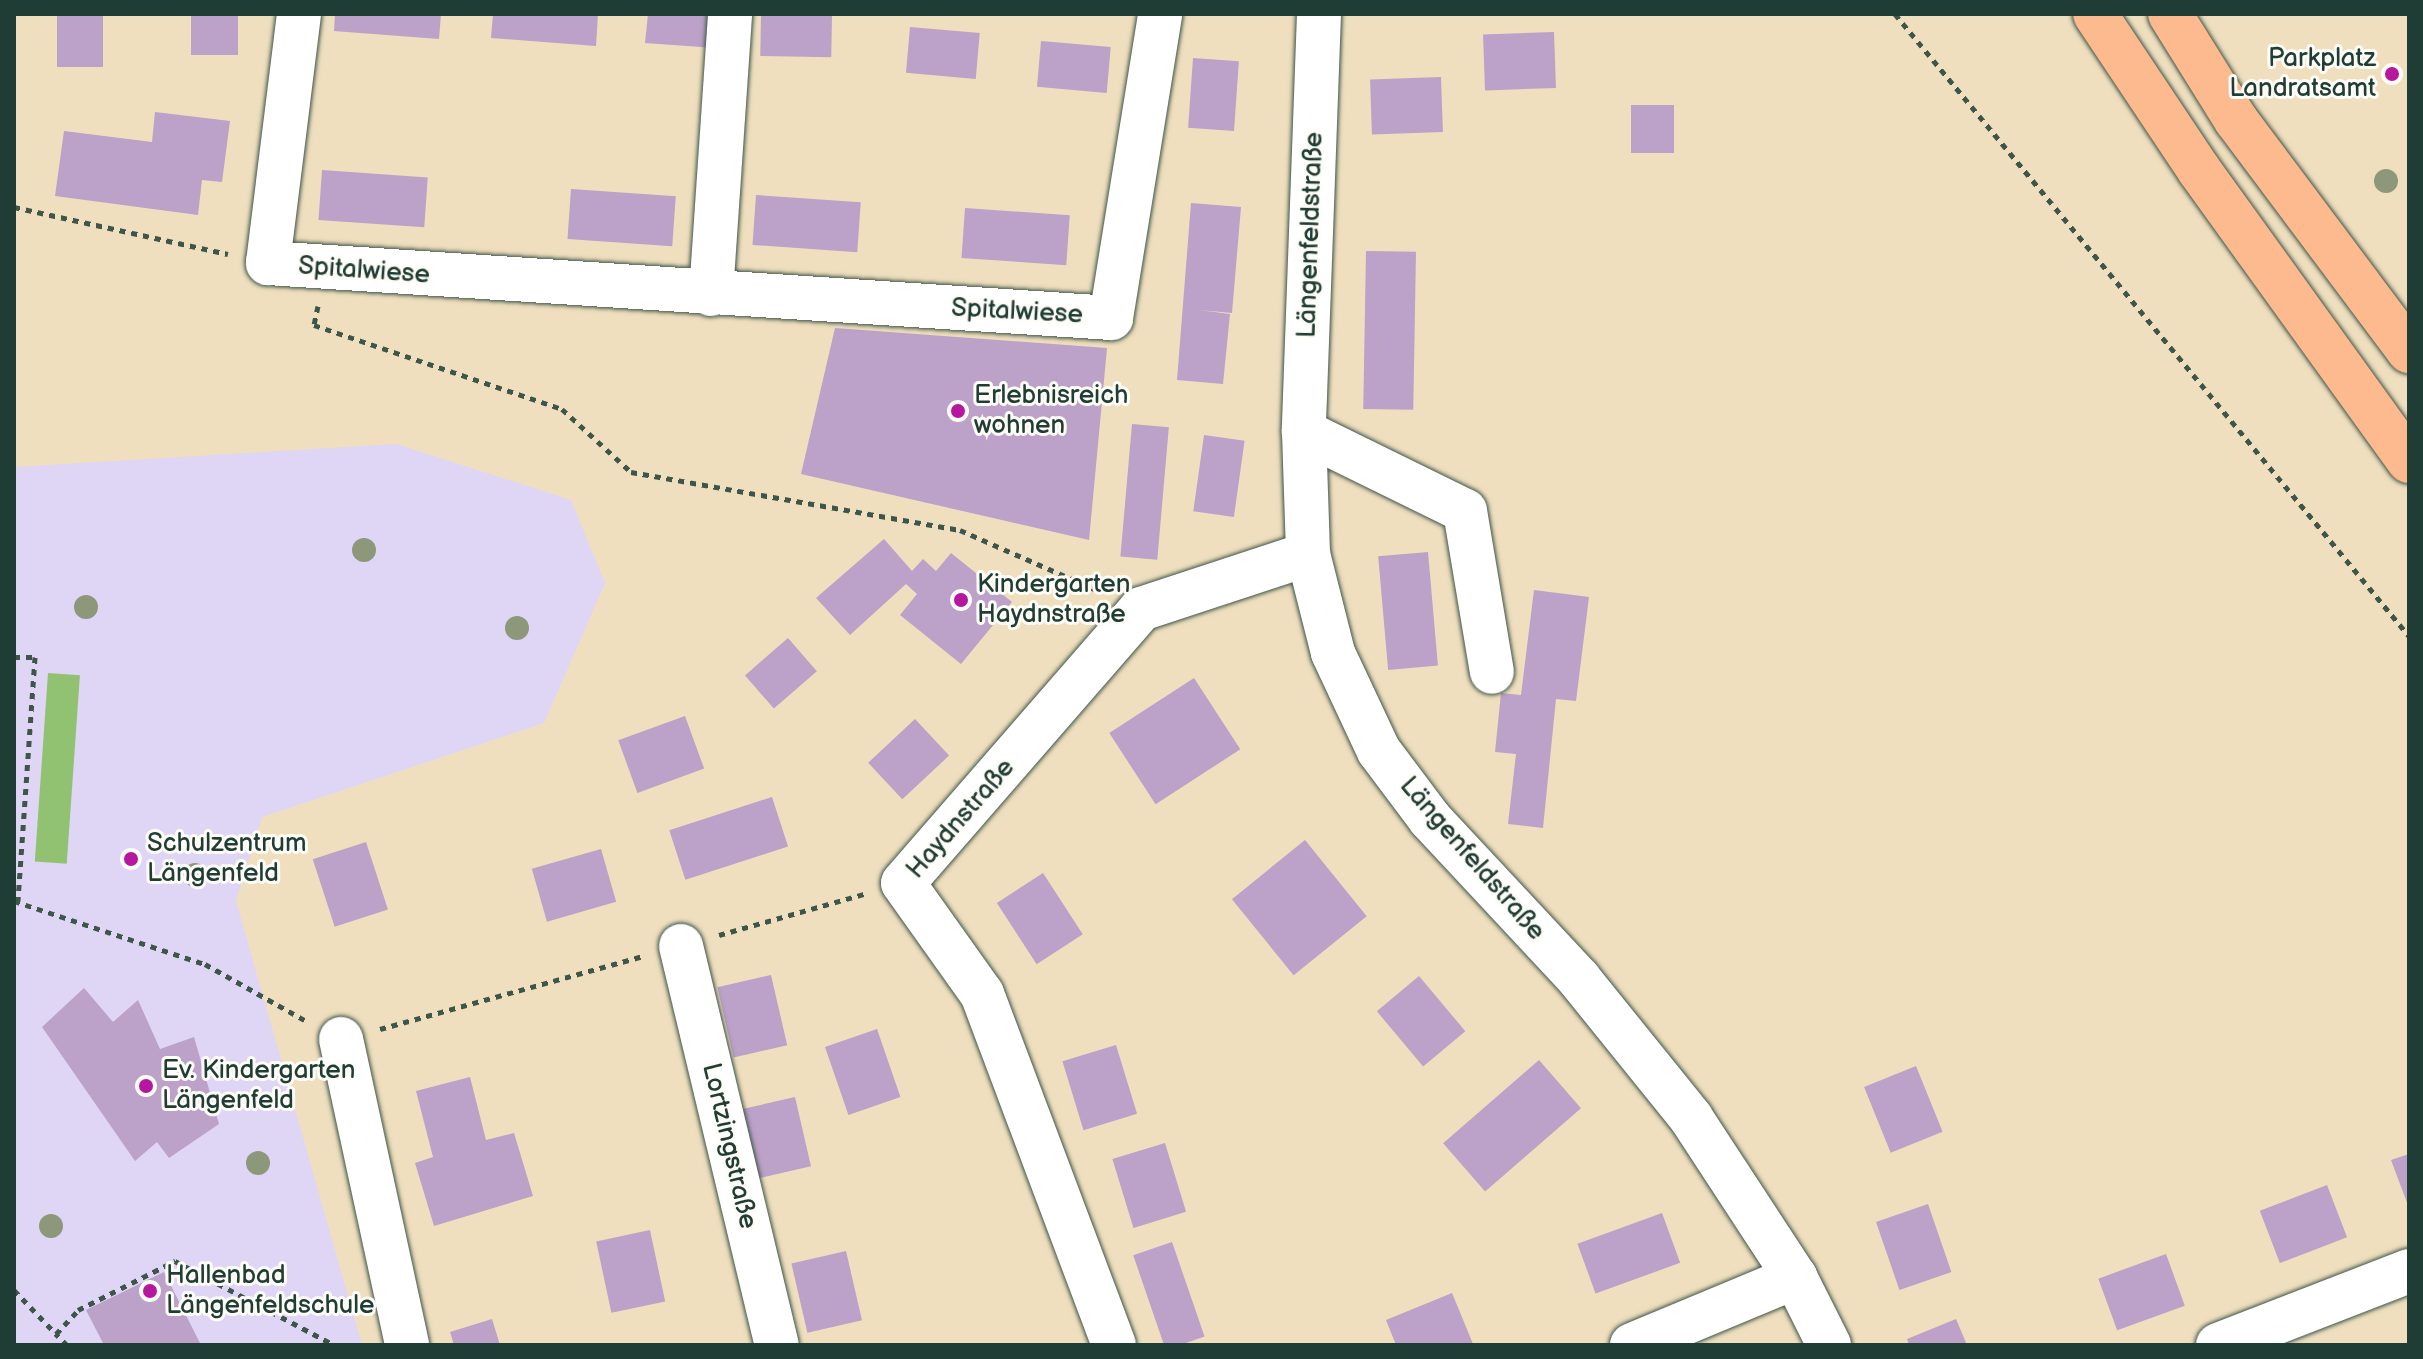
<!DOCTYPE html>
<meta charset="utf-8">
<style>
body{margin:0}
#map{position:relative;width:2423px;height:1359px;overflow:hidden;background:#efdfbe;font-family:"Balsamiq Sans",sans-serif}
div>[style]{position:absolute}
.built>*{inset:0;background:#dfd5f5}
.green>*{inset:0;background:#91c272;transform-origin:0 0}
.building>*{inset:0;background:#bca1c8;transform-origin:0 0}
.path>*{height:5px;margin-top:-2.5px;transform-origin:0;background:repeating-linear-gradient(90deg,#3e5549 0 6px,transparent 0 12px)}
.roads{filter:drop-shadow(0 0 2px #3e5549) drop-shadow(0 0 2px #3e5549)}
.minor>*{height:44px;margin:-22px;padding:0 22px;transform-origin:22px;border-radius:22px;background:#fff}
.highway>*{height:44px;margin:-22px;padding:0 22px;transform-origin:22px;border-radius:22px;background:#fcba8e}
.trees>*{width:24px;height:24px;margin:-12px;border-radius:50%;background:#8d987b}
.dots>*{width:22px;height:22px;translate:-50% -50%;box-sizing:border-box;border:4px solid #fdfcf7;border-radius:50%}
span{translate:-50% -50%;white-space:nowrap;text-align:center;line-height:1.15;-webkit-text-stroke:6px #fdfcf7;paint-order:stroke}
.poi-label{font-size:26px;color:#1f3d34}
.right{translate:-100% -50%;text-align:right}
.left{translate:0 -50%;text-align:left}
.street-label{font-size:26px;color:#1f3d34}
.frame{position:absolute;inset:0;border:16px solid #1f3d34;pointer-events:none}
</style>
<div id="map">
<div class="built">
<i style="clip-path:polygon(396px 444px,571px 500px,605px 583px,544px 723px,262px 817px,236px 901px,362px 1345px,14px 1345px,14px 467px)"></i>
</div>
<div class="green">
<i style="left:48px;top:673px;width:32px;height:189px;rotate:4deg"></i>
</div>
<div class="building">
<i style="left:57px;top:14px;width:46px;height:53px"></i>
<i style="left:191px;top:14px;width:47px;height:41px"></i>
<i style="clip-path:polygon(335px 14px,441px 14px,439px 39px,334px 31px)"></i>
<i style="clip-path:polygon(493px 14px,598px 14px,596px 46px,491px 38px)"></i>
<i style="clip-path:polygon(648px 14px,718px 14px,715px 48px,645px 43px)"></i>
<i style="left:761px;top:14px;width:71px;height:42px;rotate:1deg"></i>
<i style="left:910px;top:27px;width:70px;height:46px;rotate:5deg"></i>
<i style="left:1554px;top:32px;width:56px;height:71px;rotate:88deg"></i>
<i style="left:1041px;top:41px;width:70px;height:46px;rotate:5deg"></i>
<i style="left:1193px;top:58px;width:46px;height:70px;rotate:4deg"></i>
<i style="left:1441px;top:77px;width:55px;height:71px;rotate:88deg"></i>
<i style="left:1631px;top:105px;width:43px;height:48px"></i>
<i style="clip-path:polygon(155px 112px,230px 121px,222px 182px,202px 180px,198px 215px,55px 196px,64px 131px,152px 142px)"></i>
<i style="left:322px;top:170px;width:106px;height:50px;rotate:4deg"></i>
<i style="left:571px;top:189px;width:105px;height:50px;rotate:4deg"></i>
<i style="left:756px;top:195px;width:105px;height:50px;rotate:4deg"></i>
<i style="clip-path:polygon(1191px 203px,1241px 207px,1232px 313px,1199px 310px,1230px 314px,1223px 384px,1177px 380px)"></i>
<i style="left:965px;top:208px;width:105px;height:50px;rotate:4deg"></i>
<i style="left:1366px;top:251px;width:50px;height:158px;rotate:1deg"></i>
<i style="clip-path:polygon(835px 328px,1107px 348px,1089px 540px,801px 474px)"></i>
<i style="left:1132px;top:424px;width:37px;height:133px;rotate:5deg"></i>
<i style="left:1204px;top:435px;width:41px;height:77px;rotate:8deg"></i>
<i style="clip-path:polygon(884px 539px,912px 571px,923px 559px,936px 571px,951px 553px,1012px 602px,961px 664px,900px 615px,917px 594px,906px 584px,850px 635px,816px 598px)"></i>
<i style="left:1428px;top:552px;width:114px;height:50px;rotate:85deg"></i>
<i style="clip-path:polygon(1534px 590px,1589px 597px,1576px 701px,1556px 699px,1543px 828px,1508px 824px,1516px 754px,1495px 752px,1501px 693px,1521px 695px)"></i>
<i style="left:788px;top:638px;width:44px;height:57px;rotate:49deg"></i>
<i style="left:1194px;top:678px;width:85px;height:101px;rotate:57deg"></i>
<i style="left:685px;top:716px;width:56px;height:71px;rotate:70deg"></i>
<i style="left:915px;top:719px;width:50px;height:64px;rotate:47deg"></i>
<i style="left:772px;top:797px;width:52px;height:108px;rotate:72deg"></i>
<i style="left:1305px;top:840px;width:98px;height:94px;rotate:51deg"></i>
<i style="left:366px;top:842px;width:71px;height:56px;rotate:72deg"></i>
<i style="left:601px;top:849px;width:55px;height:72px;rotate:74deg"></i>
<i style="left:1043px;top:873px;width:73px;height:55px;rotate:57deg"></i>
<i style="left:771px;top:975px;width:72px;height:55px;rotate:77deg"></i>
<i style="left:1419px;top:976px;width:72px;height:55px;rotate:50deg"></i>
<i style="clip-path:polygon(84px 988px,113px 1022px,138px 1000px,160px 1049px,194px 1037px,219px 1124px,169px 1158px,157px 1142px,135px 1161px,42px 1027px)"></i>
<i style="left:877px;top:1029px;width:72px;height:55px;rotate:71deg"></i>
<i style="left:1116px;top:1045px;width:72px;height:56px;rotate:73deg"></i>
<i style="left:1539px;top:1060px;width:64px;height:127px;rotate:49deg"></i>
<i style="left:1916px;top:1066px;width:71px;height:56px;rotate:68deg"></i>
<i style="clip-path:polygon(470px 1077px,486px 1140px,514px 1133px,533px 1196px,434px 1226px,415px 1163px,433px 1157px,416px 1091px)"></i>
<i style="left:795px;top:1097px;width:71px;height:55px;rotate:77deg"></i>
<i style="left:1165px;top:1143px;width:72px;height:55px;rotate:73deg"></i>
<i style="clip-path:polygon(2409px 1154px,2409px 1208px,2391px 1160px)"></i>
<i style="left:2327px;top:1185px;width:56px;height:72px;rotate:69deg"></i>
<i style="left:1928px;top:1204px;width:72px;height:55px;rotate:71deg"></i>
<i style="left:1662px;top:1213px;width:53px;height:90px;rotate:70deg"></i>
<i style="left:650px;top:1230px;width:73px;height:55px;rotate:78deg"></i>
<i style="left:1172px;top:1242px;width:100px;height:41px;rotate:71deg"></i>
<i style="left:846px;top:1251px;width:71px;height:56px;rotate:77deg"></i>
<i style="left:2166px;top:1254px;width:55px;height:72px;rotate:70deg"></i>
<i style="clip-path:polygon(164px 1272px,201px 1345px,104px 1345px,86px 1310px)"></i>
<i style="clip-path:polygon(1452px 1293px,1473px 1344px,1396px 1345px,1386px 1320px)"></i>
<i style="clip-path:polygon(492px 1319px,500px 1345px,454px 1345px,450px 1332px)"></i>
<i style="clip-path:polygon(1956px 1319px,1967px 1345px,1909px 1345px,1907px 1339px)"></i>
</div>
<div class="path">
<i style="left:1895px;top:14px;width:807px;rotate:50.43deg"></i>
<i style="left:14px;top:207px;width:219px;rotate:12.4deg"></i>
<i style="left:318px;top:306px;width:19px;rotate:102deg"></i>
<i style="left:314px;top:325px;width:262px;rotate:18.7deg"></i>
<i style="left:562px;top:409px;width:93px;rotate:42.4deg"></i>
<i style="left:631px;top:472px;width:334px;rotate:10deg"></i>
<i style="left:960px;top:530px;width:154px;rotate:23.7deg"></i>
<i style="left:14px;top:657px;width:21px"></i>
<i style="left:35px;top:657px;width:245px;rotate:94deg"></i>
<i style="left:14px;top:901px;width:201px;rotate:18.3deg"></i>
<i style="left:205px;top:964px;width:118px;rotate:29.4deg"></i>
<i style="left:719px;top:935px;width:151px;rotate:-15.8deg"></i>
<i style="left:380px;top:1029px;width:274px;rotate:-15.5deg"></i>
<i style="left:14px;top:1290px;width:61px;rotate:46.3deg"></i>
<i style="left:67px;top:1345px;width:16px;rotate:-135deg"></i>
<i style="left:56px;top:1334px;width:33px;rotate:-47deg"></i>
<i style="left:78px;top:1310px;width:109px;rotate:-26.8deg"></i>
<i style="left:175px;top:1261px;width:180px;rotate:27.8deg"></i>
</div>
<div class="roads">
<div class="minor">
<i style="left:299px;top:14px;width:251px;rotate:97.1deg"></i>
<i style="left:268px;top:263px;width:845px;rotate:3.73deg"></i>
<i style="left:1111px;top:318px;width:308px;rotate:-80.8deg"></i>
<i style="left:1319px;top:14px;width:418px;rotate:92.1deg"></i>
<i style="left:1304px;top:432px;width:122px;rotate:88.1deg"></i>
<i style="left:1308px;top:554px;width:102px;rotate:75.8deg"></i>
<i style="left:1333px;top:653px;width:108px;rotate:64.9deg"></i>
<i style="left:1379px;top:751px;width:85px;rotate:53.1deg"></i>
<i style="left:1430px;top:819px;width:219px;rotate:47deg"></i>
<i style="left:1579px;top:979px;width:179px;rotate:51.1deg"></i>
<i style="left:1691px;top:1118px;width:190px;rotate:56.8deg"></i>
<i style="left:1795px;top:1277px;width:76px;rotate:63.4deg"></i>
<i style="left:711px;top:294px;width:281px;rotate:-86.1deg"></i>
<i style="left:1304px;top:432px;width:179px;rotate:26.1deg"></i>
<i style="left:1465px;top:511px;width:163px;rotate:80.5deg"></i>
<i style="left:681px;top:946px;width:410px;rotate:76.5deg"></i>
<i style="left:341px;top:1039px;width:313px;rotate:77.8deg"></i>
<i style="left:1114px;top:1345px;width:375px;rotate:-110.6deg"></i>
<i style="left:982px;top:994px;width:136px;rotate:-125.4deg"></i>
<i style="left:903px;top:883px;width:363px;rotate:-49deg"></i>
<i style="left:1141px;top:609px;width:176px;rotate:-18.2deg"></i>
<i style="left:1632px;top:1345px;width:177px;rotate:-22.6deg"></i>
<i style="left:2218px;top:1345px;width:205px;rotate:-21.2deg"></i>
</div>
<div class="highway">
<i style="left:2095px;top:14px;width:187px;rotate:56.3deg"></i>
<i style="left:2199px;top:170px;width:359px;rotate:54.2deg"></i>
<i style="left:2170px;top:14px;width:125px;rotate:58.1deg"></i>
<i style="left:2236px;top:120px;width:289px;rotate:53.2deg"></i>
</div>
</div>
<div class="trees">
<i style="left:2386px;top:181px"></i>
<i style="left:364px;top:550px"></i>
<i style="left:86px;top:607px"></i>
<i style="left:517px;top:628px"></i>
<i style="left:195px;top:875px"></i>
<i style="left:258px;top:1163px"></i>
<i style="left:51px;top:1226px"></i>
</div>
<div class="dots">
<i style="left:2392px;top:74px;background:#b5179e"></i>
<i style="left:958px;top:411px;background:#b5179e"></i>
<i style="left:961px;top:600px;background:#b5179e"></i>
<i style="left:131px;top:859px;background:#b5179e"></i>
<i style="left:146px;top:1086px;background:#b5179e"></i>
<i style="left:150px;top:1291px;background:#b5179e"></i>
</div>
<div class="poi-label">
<span class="right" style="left:2376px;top:74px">Parkplatz<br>Landratsamt</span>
<span class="left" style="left:974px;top:411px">Erlebnisreich<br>wohnen</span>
<span class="left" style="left:977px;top:600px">Kindergarten<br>Haydnstraße</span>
<span class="left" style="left:147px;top:859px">Schulzentrum<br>Längenfeld</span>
<span class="left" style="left:162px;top:1086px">Ev. Kindergarten<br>Längenfeld</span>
<span class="left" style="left:166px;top:1291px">Hallenbad<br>Längenfeldschule</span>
</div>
<div class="street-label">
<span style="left:1311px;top:235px;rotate:-88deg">Längenfeldstraße</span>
<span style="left:364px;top:271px;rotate:4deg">Spitalwiese</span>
<span style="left:1017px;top:312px;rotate:3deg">Spitalwiese</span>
<span style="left:961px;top:819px;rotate:-49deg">Haydnstraße</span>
<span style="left:1472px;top:859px;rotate:49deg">Längenfeldstraße</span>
<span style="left:729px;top:1146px;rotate:77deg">Lortzingstraße</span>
</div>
<div class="frame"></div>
</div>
